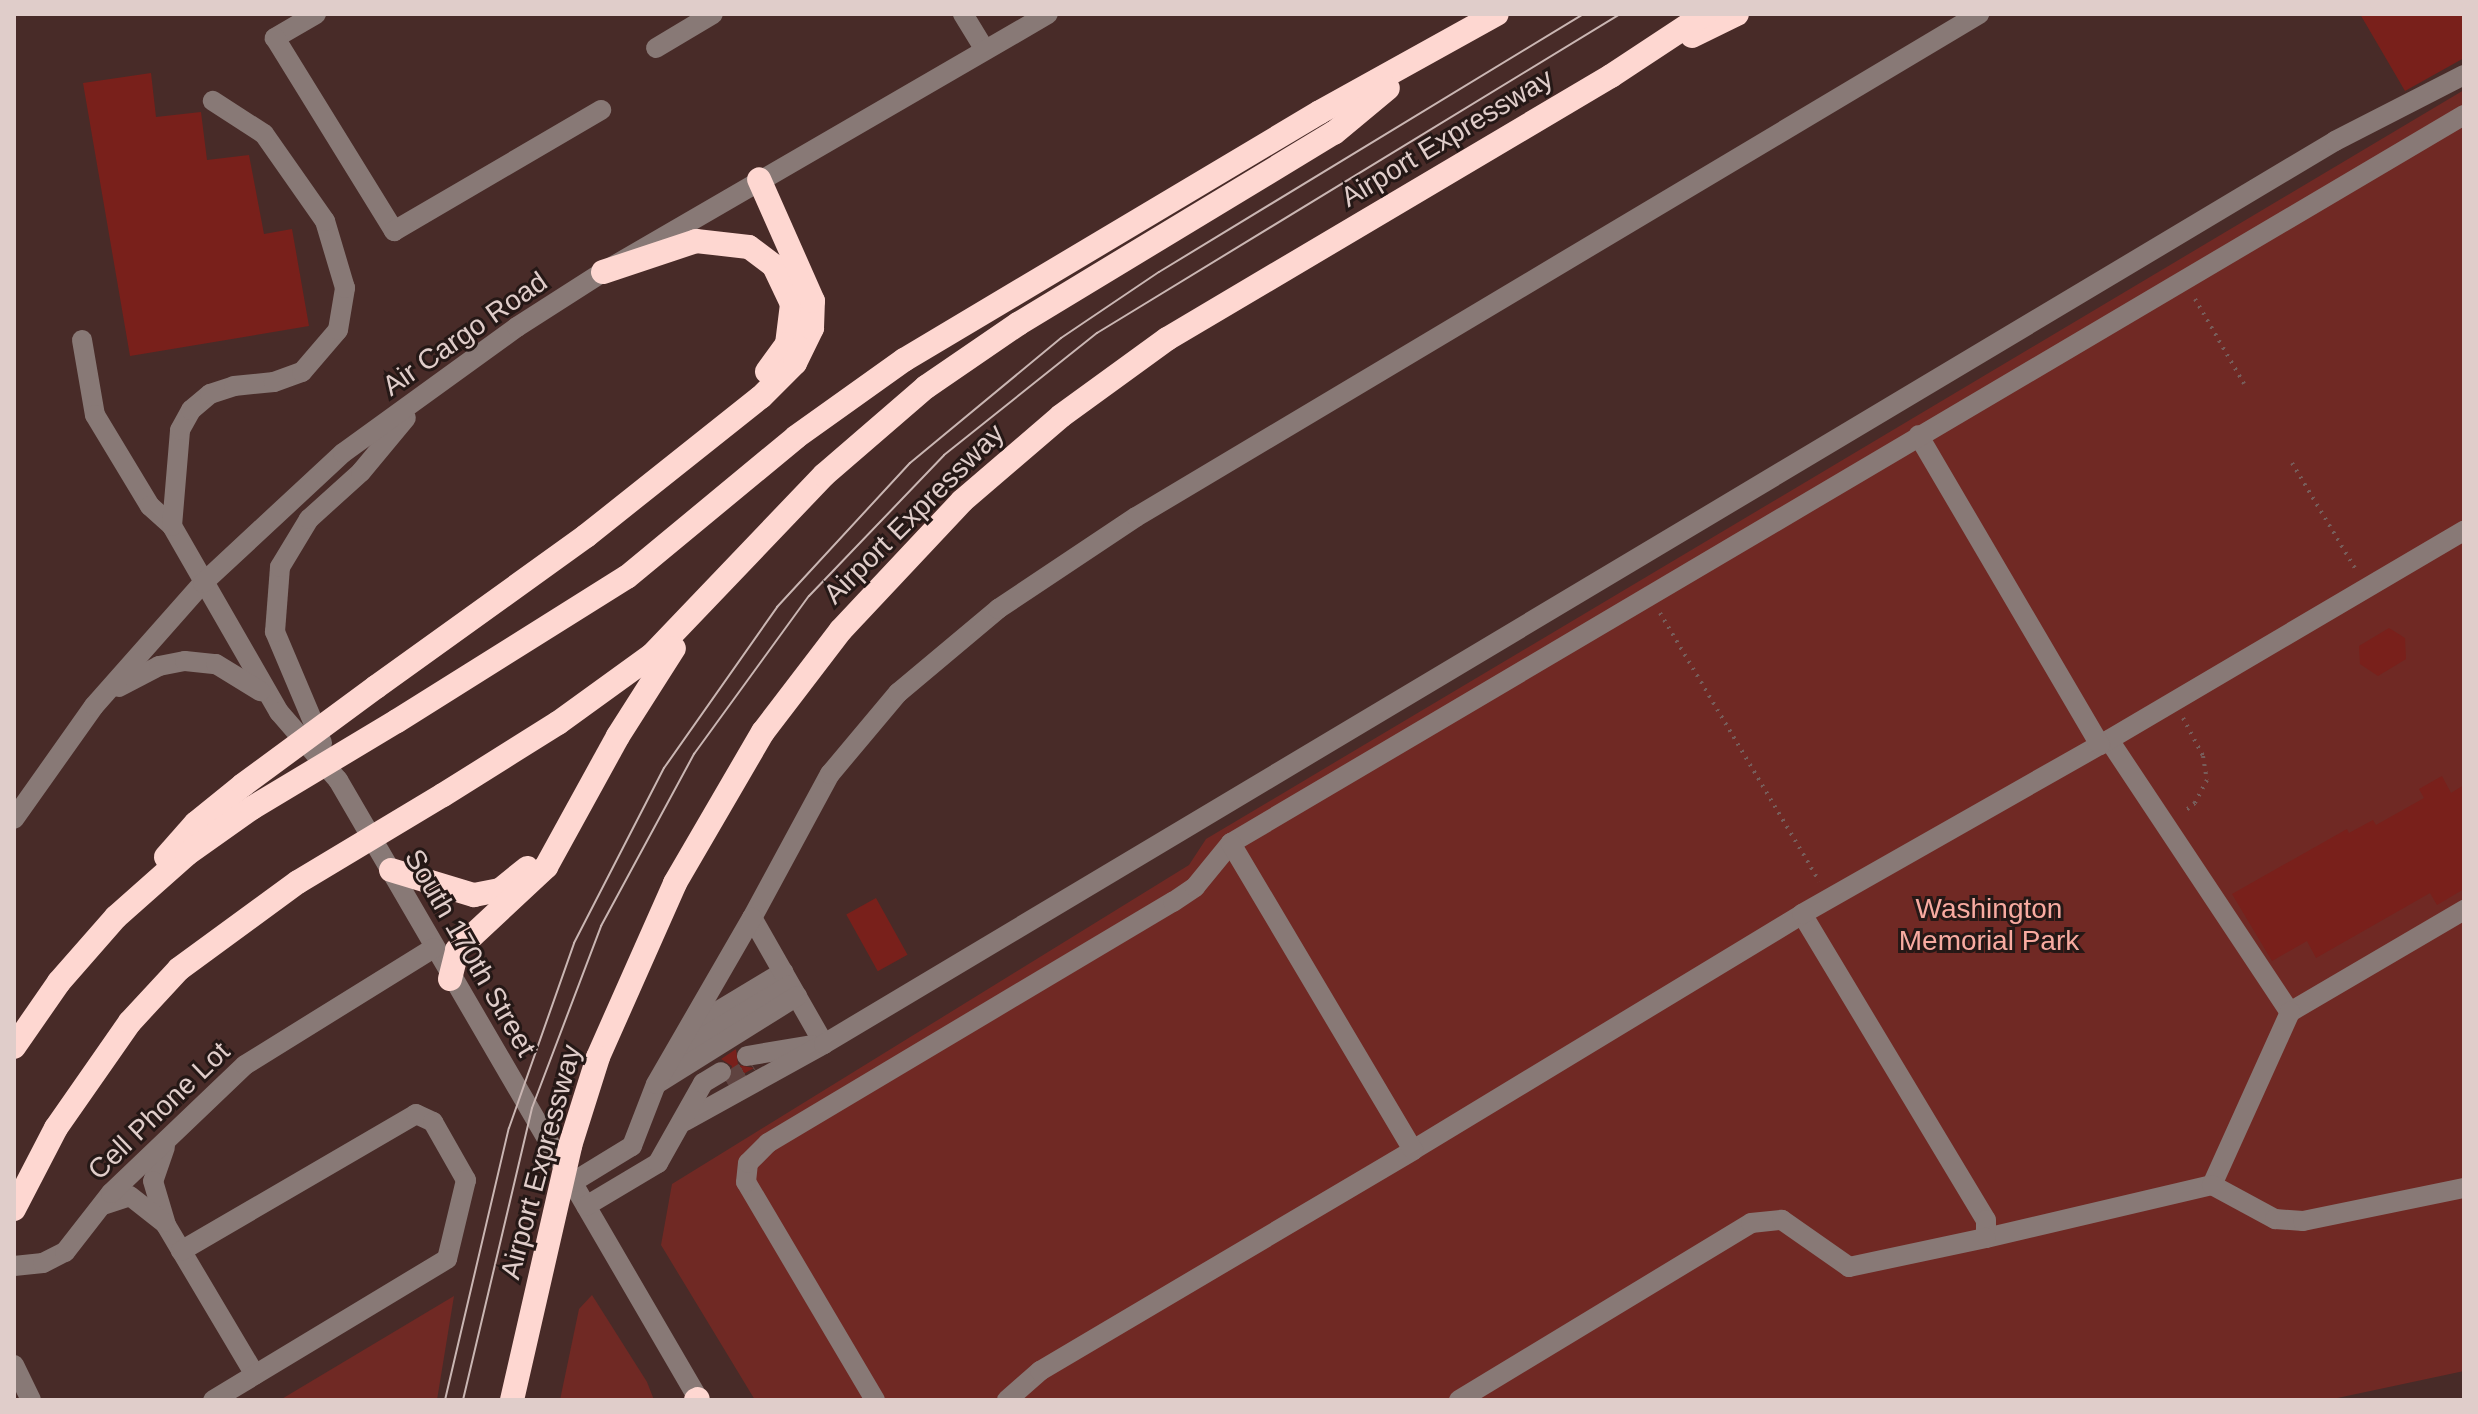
<!DOCTYPE html>
<style>
body{margin:0}
#map{position:relative;width:2478px;height:1414px;overflow:hidden;background:#482b28;font-family:Helvetica,sans-serif}
div>[style]{position:absolute}
.green>*{inset:0;background:#702924}
.building>*{inset:0;background:#79201b;transform-origin:0 0}
.minor-tunnel>*{height:20px;margin-top:-10px;transform-origin:0;background:repeating-linear-gradient(90deg,#5f4340 0 20px,transparent 0 30px)}
.path>*{height:4px;margin-top:-2px;transform-origin:0;background:repeating-linear-gradient(90deg,#775d5a 0 2px,transparent 0 8px)}
.minor>*{height:20px;margin:-10px;padding:0 10px;transform-origin:10px;border-radius:10px;background:#887976}
.highway>*{height:24px;margin:-12px;padding:0 12px;transform-origin:12px;border-radius:12px;background:#fed7d1}
.tram>*{height:2px;margin:-1px;padding:0 1px;transform-origin:1px;border-radius:1px;background:#cab6b3}
.highway-bridge>*{height:24px;margin:-12px;padding:0 12px;transform-origin:12px;border-radius:12px;background:#fed7d1}
span{translate:-50% -50%;white-space:nowrap;text-align:center;line-height:1.15;-webkit-text-stroke:6px #251816;paint-order:stroke}
.street-label{font-size:28px;color:#e0cdca}
.park-label{font-size:28px;color:#f8aba1}
.frame{position:absolute;inset:0;border:16px solid #e0cdca;pointer-events:none}
</style>
<div id="map">
<div class="green">
<i style="clip-path:polygon(2464px 90px,2464px 1371px,2328px 1400px,755px 1400px,661px 1245px,672px 1184px,1189px 865px,1206px 839px)"></i>
<i style="clip-path:polygon(592px 1295px,647px 1382px,654px 1400px,560px 1400px,579px 1309px)"></i>
<i style="clip-path:polygon(454px 1296px,437px 1400px,280px 1400px)"></i>
</div>
<div class="building">
<i style="clip-path:polygon(2360px 14px,2464px 14px,2464px 58px,2405px 91px)"></i>
<i style="clip-path:polygon(151px 73px,156px 117px,201px 112px,207px 160px,249px 155px,264px 234px,292px 229px,309px 326px,130px 356px,83px 83px)"></i>
<i style="clip-path:polygon(2389px 628px,2405px 638px,2406px 659px,2378px 676px,2360px 664px,2359px 646px)"></i>
<i style="clip-path:polygon(2442px 776px,2451px 793px,2464px 785px,2464px 889px,2437px 905px,2430px 893px,2316px 958px,2307px 941px,2272px 961px,2232px 894px,2347px 829px,2349px 833px,2373px 820px,2376px 825px,2424px 798px,2419px 789px)"></i>
<i style="left:876px;top:898px;width:65px;height:34px;rotate:61deg"></i>
<i style="clip-path:polygon(736px 1049px,738px 1065px,754px 1068px,729px 1082px,732px 1066px,721px 1059px)"></i>
</div>
<div class="minor-tunnel">
<i style="left:727px;top:1083px;width:31px;rotate:-32deg"></i>
</div>
<div class="path">
<i style="left:2195px;top:299px;width:98px;rotate:60deg"></i>
<i style="left:2292px;top:463px;width:125px;rotate:59.1deg"></i>
<i style="left:1660px;top:613px;width:312px;rotate:59.3deg"></i>
<i style="left:2183px;top:718px;width:43px;rotate:62.2deg"></i>
<i style="left:2203px;top:756px;width:24px;rotate:81deg"></i>
<i style="left:2207px;top:780px;width:26px;rotate:118deg"></i>
<i style="left:2195px;top:803px;width:14px;rotate:141deg"></i>
</div>
<div class="minor">
<i style="left:316px;top:14px;width:48px;rotate:149.7deg"></i>
<i style="left:275px;top:38px;width:227px;rotate:58.3deg"></i>
<i style="left:394px;top:231px;width:240px;rotate:-30.3deg"></i>
<i style="left:963px;top:14px;width:42px;rotate:58.6deg"></i>
<i style="left:656px;top:48px;width:66px;rotate:-30.8deg"></i>
<i style="left:82px;top:340px;width:76px;rotate:80.2deg"></i>
<i style="left:95px;top:415px;width:106px;rotate:58.9deg"></i>
<i style="left:150px;top:506px;width:30px;rotate:42deg"></i>
<i style="left:172px;top:526px;width:215px;rotate:60.1deg"></i>
<i style="left:279px;top:712px;width:90px;rotate:49.1deg"></i>
<i style="left:338px;top:780px;width:717px;rotate:59.79deg"></i>
<i style="left:172px;top:526px;width:96px;rotate:-85.2deg"></i>
<i style="left:180px;top:430px;width:23px;rotate:-61deg"></i>
<i style="left:191px;top:410px;width:25px;rotate:-40deg"></i>
<i style="left:210px;top:394px;width:25px;rotate:-18deg"></i>
<i style="left:234px;top:386px;width:40px;rotate:-5.7deg"></i>
<i style="left:274px;top:382px;width:30px;rotate:-20deg"></i>
<i style="left:302px;top:372px;width:55px;rotate:-49.4deg"></i>
<i style="left:338px;top:330px;width:43px;rotate:-80.5deg"></i>
<i style="left:345px;top:288px;width:70px;rotate:-106.6deg"></i>
<i style="left:325px;top:221px;width:106px;rotate:-125deg"></i>
<i style="left:264px;top:134px;width:61px;rotate:-147.1deg"></i>
<i style="left:119px;top:687px;width:45px;rotate:-27.7deg"></i>
<i style="left:159px;top:666px;width:26px;rotate:-11deg"></i>
<i style="left:185px;top:661px;width:31px;rotate:6deg"></i>
<i style="left:216px;top:664px;width:52px;rotate:31.5deg"></i>
<i style="left:2109px;top:740px;width:327px;rotate:56.4deg"></i>
<i style="left:2290px;top:1012px;width:202px;rotate:-30.4deg"></i>
<i style="left:322px;top:743px;width:121px;rotate:-112.9deg"></i>
<i style="left:275px;top:632px;width:65px;rotate:-85.6deg"></i>
<i style="left:280px;top:567px;width:56px;rotate:-58.9deg"></i>
<i style="left:309px;top:519px;width:70px;rotate:-42.1deg"></i>
<i style="left:361px;top:472px;width:70px;rotate:-50.2deg"></i>
<i style="left:2100px;top:745px;width:422px;rotate:-30.5deg"></i>
<i style="left:14px;top:819px;width:138px;rotate:-54.7deg"></i>
<i style="left:94px;top:706px;width:164px;rotate:-48.5deg"></i>
<i style="left:203px;top:583px;width:191px;rotate:-42.9deg"></i>
<i style="left:343px;top:453px;width:215px;rotate:-35.9deg"></i>
<i style="left:517px;top:327px;width:102px;rotate:-32.6deg"></i>
<i style="left:603px;top:272px;width:514px;rotate:-30.1deg"></i>
<i style="left:1802px;top:914px;width:357px;rotate:59deg"></i>
<i style="left:1986px;top:1220px;width:18px;rotate:90deg"></i>
<i style="left:1986px;top:1238px;width:232px;rotate:-13.2deg"></i>
<i style="left:2212px;top:1185px;width:190px;rotate:-65.7deg"></i>
<i style="left:690px;top:1028px;width:109px;rotate:-31.1deg"></i>
<i style="left:824px;top:1044px;width:145px;rotate:-119.7deg"></i>
<i style="left:752px;top:918px;width:164px;rotate:-61.6deg"></i>
<i style="left:830px;top:774px;width:106px;rotate:-50deg"></i>
<i style="left:898px;top:693px;width:131px;rotate:-40deg"></i>
<i style="left:998px;top:609px;width:166px;rotate:-33.7deg"></i>
<i style="left:1136px;top:517px;width:982px;rotate:-30.82deg"></i>
<i style="left:674px;top:1055px;width:135px;rotate:-31.1deg"></i>
<i style="left:747px;top:1056px;width:66px;rotate:-9.6deg"></i>
<i style="left:658px;top:1083px;width:164px;rotate:-32deg"></i>
<i style="left:685px;top:1121px;width:159px;rotate:-29deg"></i>
<i style="left:824px;top:1044px;width:1760px;rotate:-30.86deg"></i>
<i style="left:2335px;top:141px;width:145px;rotate:-27.1deg"></i>
<i style="left:165px;top:1147px;width:36px;rotate:109deg"></i>
<i style="left:153px;top:1181px;width:46px;rotate:73.5deg"></i>
<i style="left:166px;top:1225px;width:174px;rotate:59.3deg"></i>
<i style="left:1413px;top:1150px;width:455px;rotate:-31.2deg"></i>
<i style="left:1802px;top:914px;width:343px;rotate:-29.6deg"></i>
<i style="left:2100px;top:745px;width:359px;rotate:-120.4deg"></i>
<i style="left:573px;top:1182px;width:69px;rotate:-31.4deg"></i>
<i style="left:632px;top:1146px;width:66px;rotate:-68.8deg"></i>
<i style="left:656px;top:1084px;width:192px;rotate:-60deg"></i>
<i style="left:2212px;top:1185px;width:72px;rotate:28.4deg"></i>
<i style="left:2275px;top:1219px;width:28px;rotate:4deg"></i>
<i style="left:2303px;top:1221px;width:164px;rotate:-11.6deg"></i>
<i style="left:103px;top:1205px;width:28px;rotate:-18deg"></i>
<i style="left:130px;top:1196px;width:42px;rotate:38.2deg"></i>
<i style="left:586px;top:1206px;width:84px;rotate:-30.8deg"></i>
<i style="left:658px;top:1163px;width:92px;rotate:-60.6deg"></i>
<i style="left:703px;top:1083px;width:21px;rotate:-31deg"></i>
<i style="left:181px;top:1251px;width:272px;rotate:-30.2deg"></i>
<i style="left:416px;top:1114px;width:19px;rotate:25deg"></i>
<i style="left:433px;top:1122px;width:67px;rotate:60.4deg"></i>
<i style="left:466px;top:1180px;width:81px;rotate:103.5deg"></i>
<i style="left:447px;top:1259px;width:273px;rotate:148.9deg"></i>
<i style="left:14px;top:1266px;width:29px;rotate:-6deg"></i>
<i style="left:43px;top:1263px;width:25px;rotate:-27deg"></i>
<i style="left:65px;top:1252px;width:75px;rotate:-52.1deg"></i>
<i style="left:111px;top:1193px;width:185px;rotate:-43.7deg"></i>
<i style="left:245px;top:1065px;width:222px;rotate:-31.8deg"></i>
<i style="left:14px;top:1365px;width:39px;rotate:64deg"></i>
<i style="left:875px;top:1400px;width:253px;rotate:-120.6deg"></i>
<i style="left:746px;top:1182px;width:19px;rotate:-84deg"></i>
<i style="left:748px;top:1163px;width:28px;rotate:-45deg"></i>
<i style="left:768px;top:1143px;width:471px;rotate:-30.8deg"></i>
<i style="left:1173px;top:902px;width:27px;rotate:-34deg"></i>
<i style="left:1195px;top:887px;width:57px;rotate:-50.7deg"></i>
<i style="left:1231px;top:843px;width:1432px;rotate:-30.56deg"></i>
<i style="left:1007px;top:1400px;width:44px;rotate:-41.3deg"></i>
<i style="left:1040px;top:1371px;width:434px;rotate:-30.6deg"></i>
<i style="left:1413px;top:1150px;width:357px;rotate:-120.7deg"></i>
<i style="left:1459px;top:1400px;width:341px;rotate:-31.2deg"></i>
<i style="left:1751px;top:1223px;width:31px;rotate:-6deg"></i>
<i style="left:1782px;top:1220px;width:82px;rotate:35deg"></i>
<i style="left:1849px;top:1267px;width:140px;rotate:-12deg"></i>
</div>
<div class="highway">
<i style="left:1692px;top:36px;width:50px;rotate:-26.1deg"></i>
<i style="left:603px;top:272px;width:98px;rotate:-18.4deg"></i>
<i style="left:696px;top:241px;width:53px;rotate:6.5deg"></i>
<i style="left:749px;top:247px;width:31px;rotate:37deg"></i>
<i style="left:774px;top:266px;width:42px;rotate:64.7deg"></i>
<i style="left:792px;top:304px;width:40px;rotate:97.1deg"></i>
<i style="left:787px;top:344px;width:34px;rotate:126deg"></i>
<i style="left:376px;top:687px;width:259px;rotate:-35.7deg"></i>
<i style="left:586px;top:536px;width:223px;rotate:-38.5deg"></i>
<i style="left:761px;top:397px;width:48px;rotate:-45deg"></i>
<i style="left:795px;top:363px;width:39px;rotate:-64deg"></i>
<i style="left:812px;top:328px;width:27px;rotate:-88deg"></i>
<i style="left:813px;top:301px;width:133px;rotate:-113.9deg"></i>
<i style="left:397px;top:721px;width:271px;rotate:-32.1deg"></i>
<i style="left:627px;top:577px;width:219px;rotate:-39.6deg"></i>
<i style="left:796px;top:437px;width:133px;rotate:-35.5deg"></i>
<i style="left:904px;top:360px;width:484px;rotate:-30.8deg"></i>
<i style="left:1320px;top:112px;width:202px;rotate:-29deg"></i>
<i style="left:443px;top:795px;width:136px;rotate:-32.1deg"></i>
<i style="left:558px;top:723px;width:116px;rotate:-35.9deg"></i>
<i style="left:652px;top:655px;width:249px;rotate:-46.3deg"></i>
<i style="left:824px;top:475px;width:135px;rotate:-40.8deg"></i>
<i style="left:926px;top:387px;width:112px;rotate:-34.4deg"></i>
<i style="left:1018px;top:324px;width:369px;rotate:-31.2deg"></i>
<i style="left:1334px;top:133px;width:70px;rotate:-39.8deg"></i>
<i style="left:166px;top:857px;width:45px;rotate:-48.6deg"></i>
<i style="left:196px;top:823px;width:60px;rotate:-39deg"></i>
<i style="left:391px;top:870px;width:87px;rotate:16.8deg"></i>
<i style="left:474px;top:895px;width:26px;rotate:-11deg"></i>
<i style="left:500px;top:890px;width:35px;rotate:-39deg"></i>
<i style="left:450px;top:979px;width:30px;rotate:-76deg"></i>
<i style="left:457px;top:950px;width:122px;rotate:-43deg"></i>
<i style="left:546px;top:867px;width:149px;rotate:-61.2deg"></i>
<i style="left:618px;top:736px;width:104px;rotate:-57.5deg"></i>
<i style="left:14px;top:1047px;width:79px;rotate:-55.3deg"></i>
<i style="left:59px;top:982px;width:86px;rotate:-48.8deg"></i>
<i style="left:116px;top:917px;width:95px;rotate:-41.6deg"></i>
<i style="left:187px;top:854px;width:80px;rotate:-35.3deg"></i>
<i style="left:598px;top:1057px;width:190px;rotate:-66.1deg"></i>
<i style="left:675px;top:883px;width:175px;rotate:-59.8deg"></i>
<i style="left:763px;top:732px;width:128px;rotate:-52.6deg"></i>
<i style="left:841px;top:630px;width:177px;rotate:-46.8deg"></i>
<i style="left:962px;top:501px;width:130px;rotate:-40.6deg"></i>
<i style="left:1061px;top:416px;width:131px;rotate:-36deg"></i>
<i style="left:1167px;top:339px;width:516px;rotate:-30.64deg"></i>
<i style="left:1611px;top:76px;width:113px;rotate:-33.4deg"></i>
<i style="left:14px;top:1209px;width:91px;rotate:-62.6deg"></i>
<i style="left:56px;top:1128px;width:129px;rotate:-55.1deg"></i>
<i style="left:130px;top:1022px;width:72px;rotate:-47.2deg"></i>
<i style="left:179px;top:969px;width:147px;rotate:-36.2deg"></i>
<i style="left:696px;top:1400px;width:2px;rotate:-27deg"></i>
</div>
<div class="tram">
<i style="left:445px;top:1400px;width:279px;rotate:-76.8deg"></i>
<i style="left:509px;top:1128px;width:196px;rotate:-70.6deg"></i>
<i style="left:574px;top:943px;width:197px;rotate:-62.8deg"></i>
<i style="left:664px;top:768px;width:197px;rotate:-54.9deg"></i>
<i style="left:777px;top:607px;width:196px;rotate:-47.3deg"></i>
<i style="left:910px;top:463px;width:196px;rotate:-39.6deg"></i>
<i style="left:1061px;top:338px;width:118px;rotate:-34deg"></i>
<i style="left:1159px;top:272px;width:497px;rotate:-31.3deg"></i>
<i style="left:463px;top:1400px;width:300px;rotate:-76.7deg"></i>
<i style="left:532px;top:1108px;width:195px;rotate:-69.2deg"></i>
<i style="left:601px;top:926px;width:196px;rotate:-61.6deg"></i>
<i style="left:694px;top:754px;width:195px;rotate:-54deg"></i>
<i style="left:809px;top:596px;width:195px;rotate:-46.2deg"></i>
<i style="left:944px;top:455px;width:196px;rotate:-38.6deg"></i>
<i style="left:1097px;top:333px;width:613px;rotate:-31.38deg"></i>
</div>
<div class="highway-bridge">
<i style="left:243px;top:785px;width:165px;rotate:-36.4deg"></i>
<i style="left:252px;top:808px;width:169px;rotate:-31deg"></i>
<i style="left:298px;top:882px;width:169px;rotate:-31deg"></i>
<i style="left:512px;top:1400px;width:261px;rotate:-77.1deg"></i>
<i style="left:570px;top:1146px;width:93px;rotate:-72.5deg"></i>
</div>
<div class="street-label">
<span style="left:1447px;top:138px;rotate:-31deg">Airport Expressway</span>
<span style="left:465px;top:334px;rotate:-35deg">Air Cargo Road</span>
<span style="left:914px;top:514px;rotate:-45deg">Airport Expressway</span>
<span style="left:470px;top:953px;rotate:60deg">South 170th Street</span>
<span style="left:159px;top:1111px;rotate:-44deg">Cell Phone Lot</span>
<span style="left:541px;top:1162px;rotate:-75deg">Airport Expressway</span>
</div>
<div class="park-label">
<span style="left:1989px;top:925px">Washington<br>Memorial Park</span>
</div>
<div class="frame"></div>
</div>
